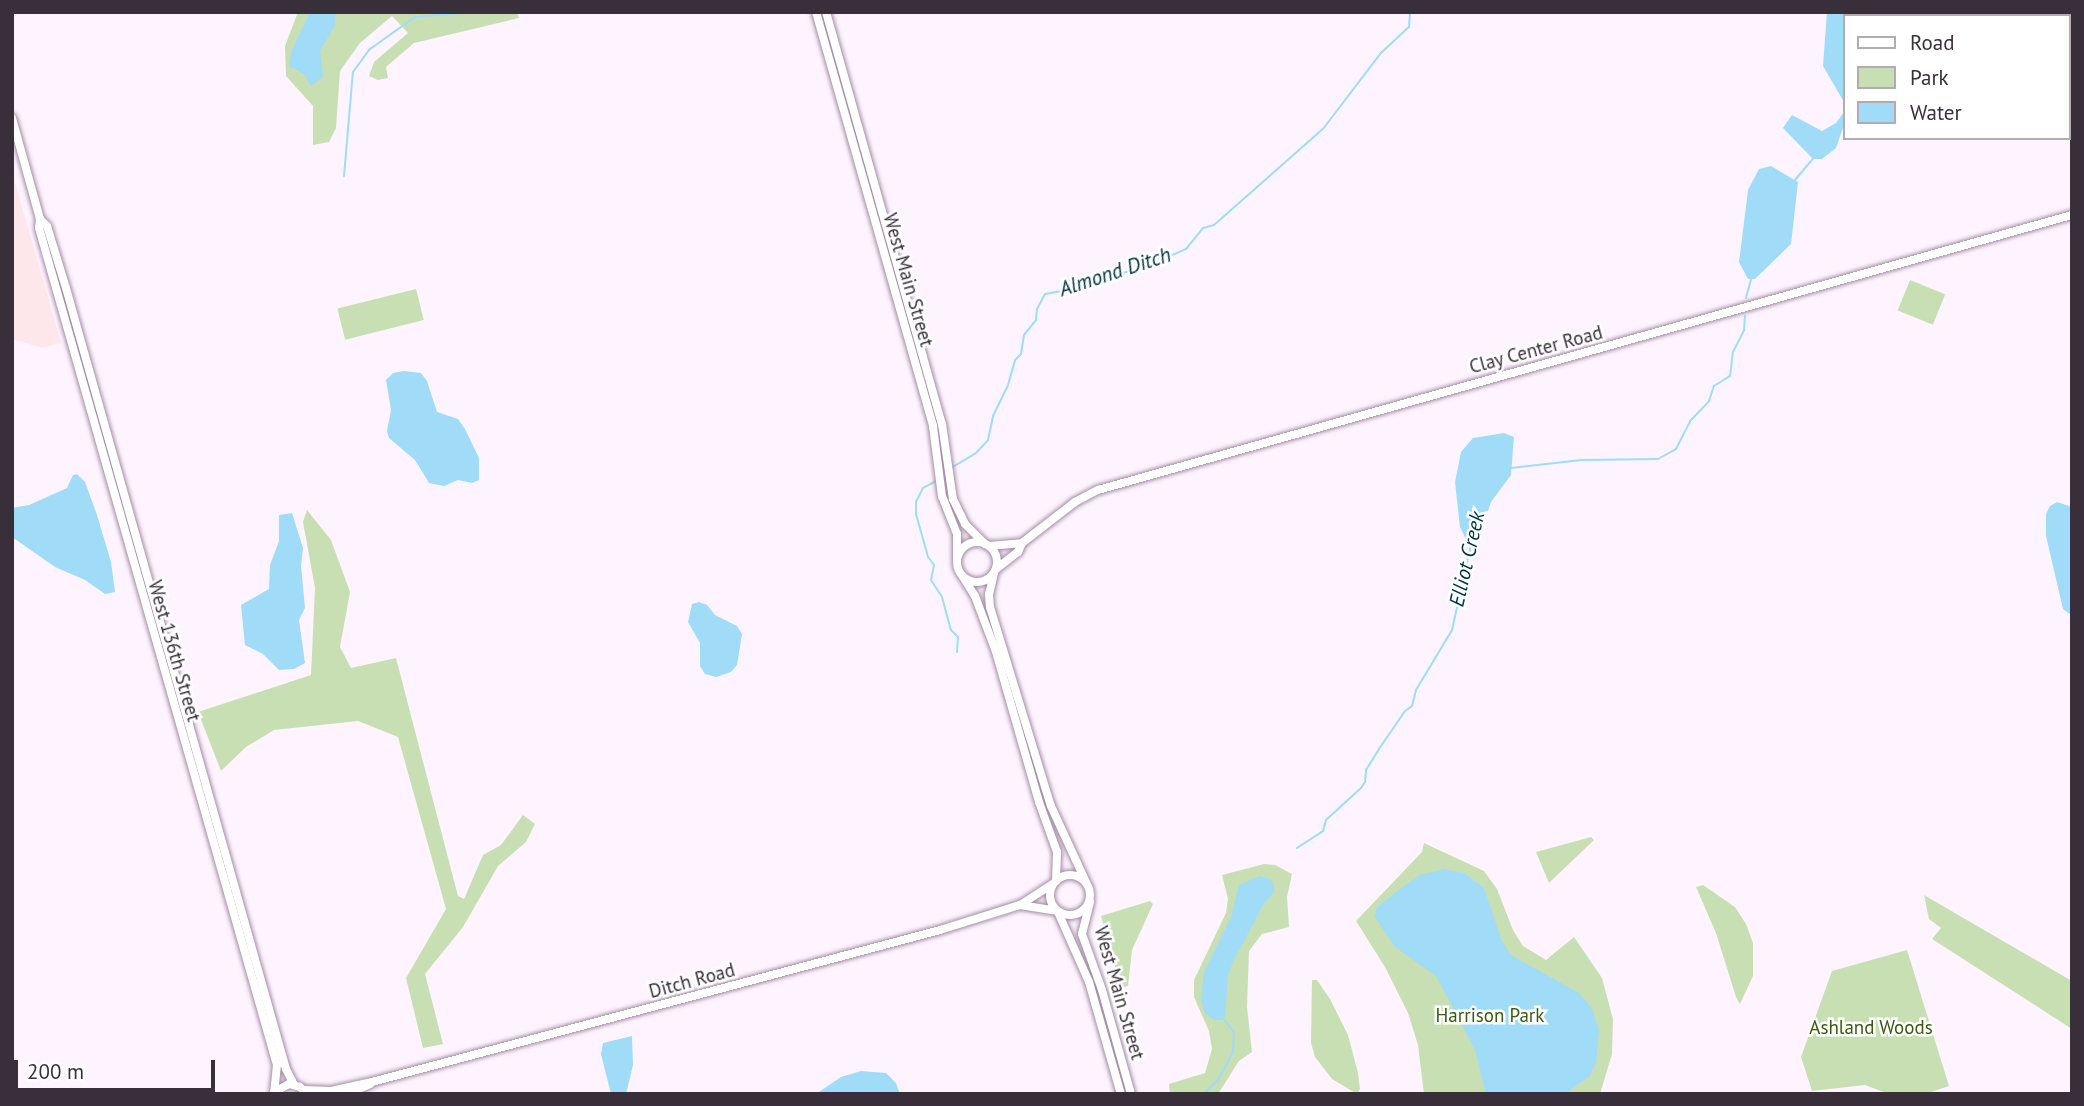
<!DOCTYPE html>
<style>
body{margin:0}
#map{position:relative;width:2084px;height:1106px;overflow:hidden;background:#fef4ff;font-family:"PT Sans",sans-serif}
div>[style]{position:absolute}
.education>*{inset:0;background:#fde7ea}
.green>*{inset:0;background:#c8dfb3;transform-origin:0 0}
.water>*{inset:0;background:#a0dbf8}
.stream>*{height:2px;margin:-1px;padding:0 1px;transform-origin:1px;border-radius:1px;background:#a0dbf8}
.roads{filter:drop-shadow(0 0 2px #a48ca5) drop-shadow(0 0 2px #a48ca5)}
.secondary>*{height:8px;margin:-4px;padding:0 4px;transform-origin:4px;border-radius:4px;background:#fff}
.secondary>.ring{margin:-4px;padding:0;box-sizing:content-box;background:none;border:8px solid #fff;border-radius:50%}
span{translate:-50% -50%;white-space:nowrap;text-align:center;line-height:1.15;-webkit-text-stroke:5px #fff;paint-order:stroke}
.street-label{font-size:19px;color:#392f3a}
.park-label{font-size:19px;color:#3a5811}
.water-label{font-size:21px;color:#003347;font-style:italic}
.frame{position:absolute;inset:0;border:14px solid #392f3a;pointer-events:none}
.legend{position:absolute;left:1843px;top:14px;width:228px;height:126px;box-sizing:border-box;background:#fff;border:2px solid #b0acb0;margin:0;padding:9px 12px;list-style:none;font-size:21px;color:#392f3a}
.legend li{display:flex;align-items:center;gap:14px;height:35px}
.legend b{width:35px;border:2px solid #b0acb0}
.scale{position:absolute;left:14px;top:1060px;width:201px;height:32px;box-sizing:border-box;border:4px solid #392f3a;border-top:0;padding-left:9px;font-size:21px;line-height:24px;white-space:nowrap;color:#392f3a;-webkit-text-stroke:5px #fff;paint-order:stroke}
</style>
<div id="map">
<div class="education">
<i style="clip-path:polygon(12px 172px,61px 343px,42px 348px,12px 339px)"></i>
</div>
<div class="green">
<i style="clip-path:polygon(298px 12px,517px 12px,519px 18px,414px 43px,386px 67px,388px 78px,378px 80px,369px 76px,374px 62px,408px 33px,392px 16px,360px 43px,340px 71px,336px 128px,329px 142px,313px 145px,313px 106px,286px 76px,285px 46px)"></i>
<i style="left:1910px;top:280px;width:38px;height:33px;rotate:22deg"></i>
<i style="left:416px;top:289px;width:32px;height:81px;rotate:76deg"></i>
<i style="clip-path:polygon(307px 510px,331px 540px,350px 592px,340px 647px,351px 668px,396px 658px,458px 896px,464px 899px,483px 855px,501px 845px,523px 815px,535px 824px,526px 842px,498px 866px,463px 927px,425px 974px,443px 1044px,423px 1048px,406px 978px,446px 909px,398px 737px,358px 721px,274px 730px,246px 747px,221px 771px,198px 712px,311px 675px,315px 588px,303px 522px)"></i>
<i style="clip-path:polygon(1591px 837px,1594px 840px,1549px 883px,1536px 852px)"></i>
<i style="clip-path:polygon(1424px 843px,1484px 871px,1497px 889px,1513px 930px,1523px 946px,1546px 960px,1574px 937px,1602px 978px,1613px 1019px,1612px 1054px,1600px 1094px,1424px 1094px,1418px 1045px,1408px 1013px,1385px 967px,1356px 921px,1422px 852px)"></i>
<i style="clip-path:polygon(1264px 864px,1275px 865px,1292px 874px,1287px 897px,1289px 927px,1262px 934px,1249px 951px,1247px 1007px,1252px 1052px,1239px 1061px,1218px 1094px,1170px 1094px,1169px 1084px,1205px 1073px,1212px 1049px,1209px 1031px,1194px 997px,1194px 980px,1226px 913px,1228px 899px,1222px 875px)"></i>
<i style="clip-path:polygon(1703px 885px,1735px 907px,1746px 924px,1753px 943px,1753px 976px,1740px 1004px,1736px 997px,1716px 933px,1696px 887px)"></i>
<i style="clip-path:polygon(1924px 895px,2072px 981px,2072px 1029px,1932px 939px,1941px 928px,1929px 919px)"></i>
<i style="clip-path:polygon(1150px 901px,1153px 904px,1132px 950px,1128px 986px,1121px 988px,1101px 916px)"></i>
<i style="clip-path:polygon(1907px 950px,1949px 1086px,1925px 1094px,1889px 1094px,1865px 1085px,1812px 1091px,1801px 1057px,1832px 971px)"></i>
<i style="clip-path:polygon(1312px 980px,1317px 980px,1330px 999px,1348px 1035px,1358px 1073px,1360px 1089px,1357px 1094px,1332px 1079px,1315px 1057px,1311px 1043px)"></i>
</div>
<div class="water">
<i style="clip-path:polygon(310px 12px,336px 12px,334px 27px,320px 51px,323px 77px,311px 86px,304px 74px,289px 66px,291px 52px)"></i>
<i style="clip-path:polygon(1827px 12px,1887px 12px,1883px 16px,1844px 16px,1844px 102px,1823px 66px)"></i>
<i style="clip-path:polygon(1844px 112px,1844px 125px,1836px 148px,1822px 159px,1813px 159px,1783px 128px,1792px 115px,1822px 131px,1836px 123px)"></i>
<i style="clip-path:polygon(1771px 166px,1798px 182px,1791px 244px,1755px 279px,1748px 279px,1739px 262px,1748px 190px,1759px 169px)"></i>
<i style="clip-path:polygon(404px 371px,421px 373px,427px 381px,437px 412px,458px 419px,465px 429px,479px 458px,479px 480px,472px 483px,458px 480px,444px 486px,429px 483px,415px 460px,389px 438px,387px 431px,391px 410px,386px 380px,393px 373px)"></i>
<i style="clip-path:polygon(1504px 433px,1514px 437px,1511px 475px,1491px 502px,1479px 539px,1473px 543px,1466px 539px,1460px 527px,1455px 482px,1461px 452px,1473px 438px)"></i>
<i style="clip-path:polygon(77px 474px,85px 482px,97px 515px,111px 562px,115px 592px,105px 594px,85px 580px,55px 567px,12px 537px,12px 508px,29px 505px,67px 488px,73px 475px)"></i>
<i style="clip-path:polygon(2057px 502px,2072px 507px,2070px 614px,2063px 609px,2046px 536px,2046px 514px,2050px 506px)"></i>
<i style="clip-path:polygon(292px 513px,303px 548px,301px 566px,305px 608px,299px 620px,305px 663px,294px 669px,279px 670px,263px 654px,245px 645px,241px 605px,269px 589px,270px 565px,279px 541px,279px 515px)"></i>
<i style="clip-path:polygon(699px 602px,707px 605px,715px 615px,737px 626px,742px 634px,737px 665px,731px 672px,716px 677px,705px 674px,700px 666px,700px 643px,688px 622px,692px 604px)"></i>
<i style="clip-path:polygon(1444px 869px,1464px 873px,1484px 888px,1502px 941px,1511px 955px,1579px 993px,1591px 1007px,1599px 1030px,1596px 1063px,1589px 1077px,1564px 1094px,1486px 1094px,1475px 1050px,1436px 976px,1395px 947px,1375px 917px,1377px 907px,1404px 886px,1420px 875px)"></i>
<i style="clip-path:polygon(1260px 876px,1271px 879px,1275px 891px,1263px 905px,1233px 962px,1228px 975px,1225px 1016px,1223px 1020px,1214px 1020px,1205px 1013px,1201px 1000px,1204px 972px,1231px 917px,1239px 885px)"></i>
<i style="clip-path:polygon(632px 1036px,633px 1065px,626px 1094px,611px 1094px,601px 1054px,603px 1043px)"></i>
<i style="clip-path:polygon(861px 1071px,886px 1073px,896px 1083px,900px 1094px,816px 1094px,841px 1077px)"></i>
</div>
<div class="stream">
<i style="left:344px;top:176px;width:104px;rotate:-85.1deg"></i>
<i style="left:353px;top:72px;width:29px;rotate:-54deg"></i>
<i style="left:370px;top:49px;width:55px;rotate:-35.4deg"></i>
<i style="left:415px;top:17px;width:58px;rotate:-4.9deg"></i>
<i style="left:1795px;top:180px;width:30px;rotate:-50deg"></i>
<i style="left:1746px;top:298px;width:20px;rotate:-75deg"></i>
<i style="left:951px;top:468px;width:29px;rotate:-31deg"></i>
<i style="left:976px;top:453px;width:18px;rotate:-47deg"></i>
<i style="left:988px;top:440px;width:25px;rotate:-78deg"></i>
<i style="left:993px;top:416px;width:34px;rotate:-64deg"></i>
<i style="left:1008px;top:385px;width:26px;rotate:-74deg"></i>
<i style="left:1015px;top:360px;width:8px;rotate:-45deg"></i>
<i style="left:1021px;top:354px;width:19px;rotate:-81deg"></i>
<i style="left:1024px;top:335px;width:19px;rotate:-51deg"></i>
<i style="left:1036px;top:320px;width:11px;rotate:-85deg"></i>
<i style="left:1037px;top:309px;width:17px;rotate:-62deg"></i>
<i style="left:1045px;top:294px;width:23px;rotate:-10deg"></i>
<i style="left:1068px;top:290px;width:85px;rotate:-17.2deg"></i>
<i style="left:1149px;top:265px;width:40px;rotate:-23.4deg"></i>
<i style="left:1186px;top:249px;width:27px;rotate:-51deg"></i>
<i style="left:1203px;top:228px;width:11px;rotate:-15deg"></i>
<i style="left:1214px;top:225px;width:145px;rotate:-41.4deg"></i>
<i style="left:1323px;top:129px;width:96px;rotate:-52.7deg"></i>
<i style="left:1381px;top:53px;width:38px;rotate:-43deg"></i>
<i style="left:1409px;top:27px;width:13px;rotate:-86deg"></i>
<i style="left:1511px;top:468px;width:71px;rotate:-6.4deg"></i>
<i style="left:1582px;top:460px;width:76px;rotate:-0.8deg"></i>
<i style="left:1658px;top:459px;width:21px;rotate:-29deg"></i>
<i style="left:1676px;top:449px;width:31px;rotate:-63deg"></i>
<i style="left:1690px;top:421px;width:28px;rotate:-46deg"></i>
<i style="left:1709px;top:401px;width:16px;rotate:-72deg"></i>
<i style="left:1714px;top:386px;width:19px;rotate:-32deg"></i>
<i style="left:1730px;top:376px;width:24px;rotate:-83deg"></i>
<i style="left:1733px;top:352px;width:25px;rotate:-63deg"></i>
<i style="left:1744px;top:330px;width:14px;rotate:-86deg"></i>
<i style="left:936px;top:481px;width:15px;rotate:152deg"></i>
<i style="left:923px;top:488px;width:16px;rotate:117deg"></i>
<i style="left:916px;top:502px;width:12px;rotate:90deg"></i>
<i style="left:916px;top:514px;width:45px;rotate:74.4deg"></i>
<i style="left:928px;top:557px;width:10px;rotate:53deg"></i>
<i style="left:934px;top:565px;width:15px;rotate:101deg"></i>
<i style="left:931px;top:580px;width:20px;rotate:57deg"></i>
<i style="left:942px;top:597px;width:34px;rotate:75deg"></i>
<i style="left:951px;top:630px;width:10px;rotate:45deg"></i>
<i style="left:958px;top:637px;width:15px;rotate:94deg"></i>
<i style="left:1297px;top:848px;width:31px;rotate:-33deg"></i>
<i style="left:1323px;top:831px;width:11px;rotate:-75deg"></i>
<i style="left:1326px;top:820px;width:47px;rotate:-42.4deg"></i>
<i style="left:1361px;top:788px;width:7px;rotate:-56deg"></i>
<i style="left:1365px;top:782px;width:12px;rotate:-85deg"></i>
<i style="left:1366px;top:770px;width:25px;rotate:-58deg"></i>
<i style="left:1379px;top:749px;width:46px;rotate:-55.6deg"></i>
<i style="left:1405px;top:711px;width:9px;rotate:-36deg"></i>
<i style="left:1412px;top:706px;width:16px;rotate:-76deg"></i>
<i style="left:1416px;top:690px;width:70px;rotate:-59deg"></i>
<i style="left:1452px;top:630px;width:92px;rotate:-77.5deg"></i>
<i style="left:1203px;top:1094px;width:21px;rotate:-43deg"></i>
<i style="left:1218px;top:1080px;width:32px;rotate:-62deg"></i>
<i style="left:1233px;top:1052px;width:20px;rotate:-87deg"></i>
<i style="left:1234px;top:1032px;width:17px;rotate:-130deg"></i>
</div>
<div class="roads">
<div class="secondary">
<i style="left:816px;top:12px;width:430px;rotate:74.2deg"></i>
<i style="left:933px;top:426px;width:71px;rotate:82.7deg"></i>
<i style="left:942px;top:496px;width:41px;rotate:68.5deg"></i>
<i style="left:957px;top:534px;width:24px;rotate:90deg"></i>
<i style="left:826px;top:12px;width:428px;rotate:74.3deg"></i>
<i style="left:942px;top:424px;width:76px;rotate:81.7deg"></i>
<i style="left:953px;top:499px;width:28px;rotate:64deg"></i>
<i style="left:965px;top:524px;width:28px;rotate:45deg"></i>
<i style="left:12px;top:118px;width:105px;rotate:74.5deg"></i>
<i style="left:40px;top:219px;width:9px;rotate:96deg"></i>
<i style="left:39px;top:228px;width:870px;rotate:74.13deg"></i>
<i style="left:277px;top:1065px;width:27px;rotate:96deg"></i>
<i style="left:40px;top:219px;width:10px;rotate:45deg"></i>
<i style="left:47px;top:226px;width:65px;rotate:73deg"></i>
<i style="left:66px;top:288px;width:811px;rotate:74.27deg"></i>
<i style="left:286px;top:1069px;width:18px;rotate:63deg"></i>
<i class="ring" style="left:957px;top:542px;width:32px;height:32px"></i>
<i style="left:989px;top:546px;width:33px;rotate:-5deg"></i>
<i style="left:996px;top:569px;width:28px;rotate:-38deg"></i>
<i style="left:1018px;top:552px;width:10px;rotate:-66deg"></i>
<i style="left:1022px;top:543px;width:67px;rotate:-37.7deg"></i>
<i style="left:1075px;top:502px;width:26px;rotate:-28deg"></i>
<i style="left:1098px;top:490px;width:1012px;rotate:-15.77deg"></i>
<i style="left:994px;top:573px;width:22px;rotate:103deg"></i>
<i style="left:989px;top:594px;width:13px;rotate:86deg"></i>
<i style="left:990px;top:607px;width:208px;rotate:73deg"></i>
<i style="left:1051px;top:806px;width:84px;rotate:65.3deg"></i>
<i style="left:963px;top:577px;width:22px;rotate:58deg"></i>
<i style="left:975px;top:596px;width:60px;rotate:69.4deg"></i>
<i style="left:996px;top:652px;width:156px;rotate:74deg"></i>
<i style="left:1039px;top:802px;width:53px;rotate:70.2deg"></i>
<i style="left:1057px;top:852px;width:29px;rotate:92deg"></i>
<i class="ring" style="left:1050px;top:875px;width:32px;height:32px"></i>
<i style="left:1090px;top:902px;width:33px;rotate:104deg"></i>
<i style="left:1082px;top:934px;width:59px;rotate:70.3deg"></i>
<i style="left:1102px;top:990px;width:108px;rotate:74.4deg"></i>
<i style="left:1020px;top:905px;width:37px;rotate:9deg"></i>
<i style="left:1058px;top:912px;width:77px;rotate:66.1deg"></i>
<i style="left:1089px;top:982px;width:116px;rotate:74.1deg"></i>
<i style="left:304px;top:1090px;width:27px;rotate:2deg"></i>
<i style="left:331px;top:1091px;width:42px;rotate:-12.4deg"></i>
<i style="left:372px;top:1082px;width:588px;rotate:-14.98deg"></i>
<i style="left:940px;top:930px;width:84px;rotate:-17.4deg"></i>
<i style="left:1020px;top:905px;width:40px;rotate:-32.9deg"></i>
<i style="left:274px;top:1092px;width:17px;rotate:-28deg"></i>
<i style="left:289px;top:1084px;width:11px;rotate:15deg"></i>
<i style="left:300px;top:1087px;width:10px;rotate:45deg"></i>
<i style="left:347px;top:1094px;width:25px;rotate:-23deg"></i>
</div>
</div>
<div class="street-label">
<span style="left:908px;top:280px;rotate:74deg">West Main Street</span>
<span style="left:1536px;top:350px;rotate:-15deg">Clay Center Road</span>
<span style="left:174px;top:651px;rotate:74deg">West 136th Street</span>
<span style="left:692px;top:981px;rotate:-15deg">Ditch Road</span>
<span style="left:1119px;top:993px;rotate:74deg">West Main Street</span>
</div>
<div class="park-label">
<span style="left:1490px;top:1016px">Harrison Park</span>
<span style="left:1871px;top:1028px">Ashland Woods</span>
</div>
<div class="water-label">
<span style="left:1115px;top:272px;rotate:-18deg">Almond Ditch</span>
<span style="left:1467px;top:559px;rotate:-77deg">Elliot Creek</span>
</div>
<div class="frame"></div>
<ul class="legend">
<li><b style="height:9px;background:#fff"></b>Road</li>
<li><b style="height:19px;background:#c8dfb3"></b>Park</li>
<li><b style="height:19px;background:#a0dbf8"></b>Water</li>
</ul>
<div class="scale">200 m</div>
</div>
